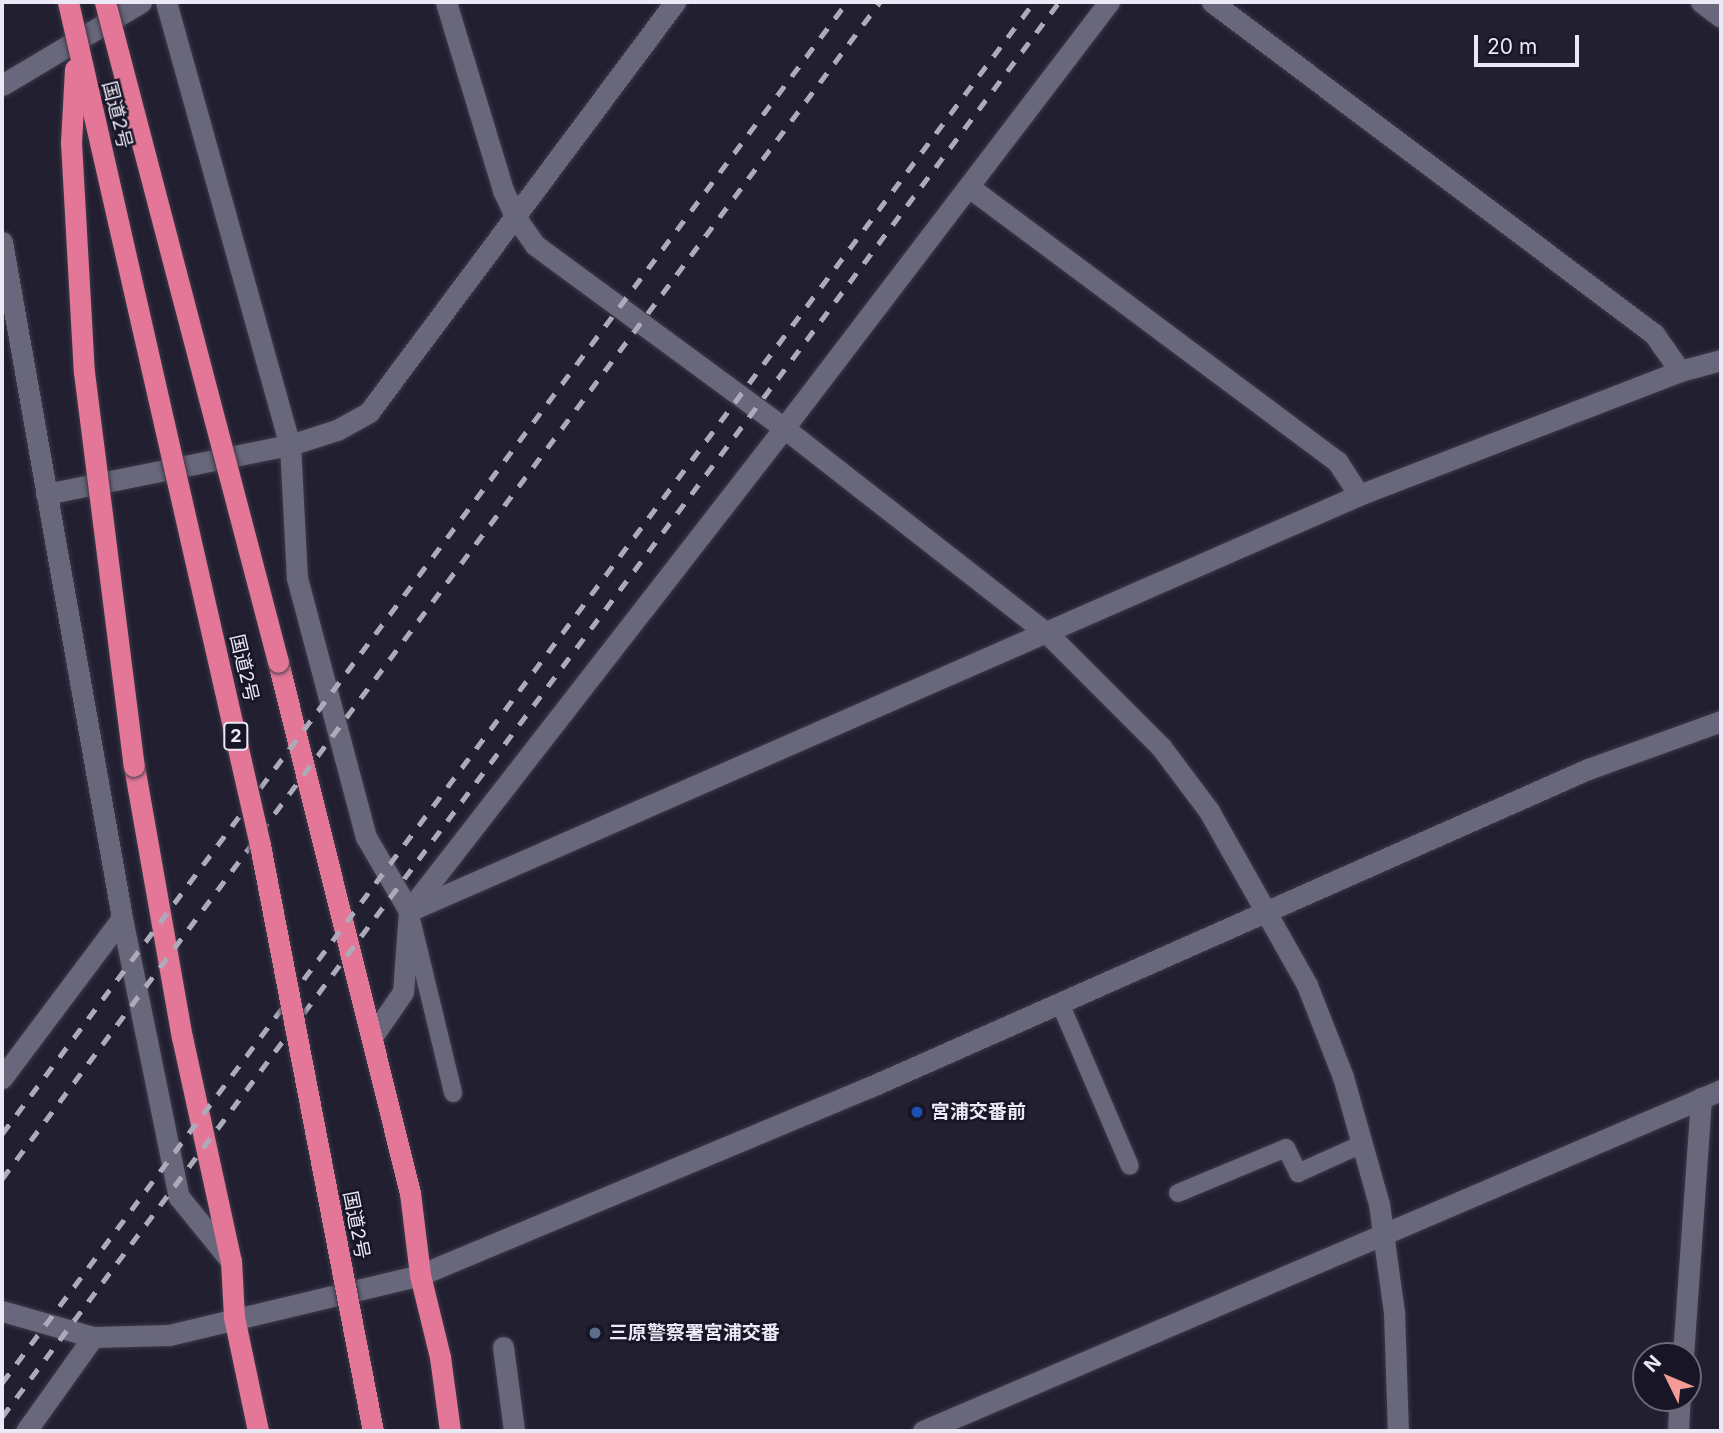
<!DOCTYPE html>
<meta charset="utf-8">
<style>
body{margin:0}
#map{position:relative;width:1723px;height:1433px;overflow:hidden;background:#211f30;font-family:Inter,"Noto Sans JP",sans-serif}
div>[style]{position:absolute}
.roads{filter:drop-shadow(0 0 2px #3c3a48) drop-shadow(0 0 2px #3c3a48)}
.lane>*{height:18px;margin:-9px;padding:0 9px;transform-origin:9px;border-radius:9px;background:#69677b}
.street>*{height:21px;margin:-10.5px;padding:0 10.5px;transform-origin:10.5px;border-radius:10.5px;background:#69677b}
.secondary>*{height:21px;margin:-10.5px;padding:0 10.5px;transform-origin:10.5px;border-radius:10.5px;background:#69677b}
.highway>*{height:21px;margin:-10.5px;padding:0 10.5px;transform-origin:10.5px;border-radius:10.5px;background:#e47797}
.rail>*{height:5px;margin-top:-2.5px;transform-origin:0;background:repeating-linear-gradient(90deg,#adabb9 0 12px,transparent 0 24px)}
.bridges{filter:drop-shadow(0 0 2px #3c3a48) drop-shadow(0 0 2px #3c3a48)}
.highway-bridge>*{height:21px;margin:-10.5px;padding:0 10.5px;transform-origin:10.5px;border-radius:10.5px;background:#e47797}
.dots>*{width:19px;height:19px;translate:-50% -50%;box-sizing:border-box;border:4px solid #181626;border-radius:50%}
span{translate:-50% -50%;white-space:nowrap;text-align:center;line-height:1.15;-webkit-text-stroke:5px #181626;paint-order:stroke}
.shield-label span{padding:2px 5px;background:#181626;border:2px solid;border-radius:5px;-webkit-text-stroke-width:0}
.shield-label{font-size:18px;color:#eae9f5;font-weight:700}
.street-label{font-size:19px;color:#eae9f5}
.poi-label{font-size:19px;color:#eae9f5;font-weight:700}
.left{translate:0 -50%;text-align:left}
.frame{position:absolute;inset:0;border:4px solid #eae9f5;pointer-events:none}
.north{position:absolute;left:1632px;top:1342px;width:70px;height:70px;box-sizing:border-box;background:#181626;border:2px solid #6c6a79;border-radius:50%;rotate:313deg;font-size:19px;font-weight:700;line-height:28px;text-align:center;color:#eae9f5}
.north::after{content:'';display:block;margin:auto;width:24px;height:32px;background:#f59b97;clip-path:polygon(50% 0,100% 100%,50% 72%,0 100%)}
.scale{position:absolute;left:1474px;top:35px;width:105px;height:32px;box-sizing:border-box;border:4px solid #eae9f5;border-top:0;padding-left:9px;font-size:21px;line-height:24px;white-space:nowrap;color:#eae9f5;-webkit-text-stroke:5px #181626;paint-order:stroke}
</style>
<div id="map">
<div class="roads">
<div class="lane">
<i style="left:412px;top:923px;width:175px;rotate:76.4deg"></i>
<i style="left:1060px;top:1003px;width:177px;rotate:66.8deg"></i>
<i style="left:1178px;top:1193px;width:117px;rotate:-22.6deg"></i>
<i style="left:1286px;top:1148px;width:28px;rotate:64deg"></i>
<i style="left:1298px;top:1173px;width:70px;rotate:-24.4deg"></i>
</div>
<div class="street">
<i style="left:1212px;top:2px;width:553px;rotate:36.91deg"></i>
<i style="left:1654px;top:334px;width:45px;rotate:54.9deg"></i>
<i style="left:1701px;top:2px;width:25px;rotate:37deg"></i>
<i style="left:2px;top:85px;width:162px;rotate:-30.8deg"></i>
<i style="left:969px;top:187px;width:459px;rotate:36.7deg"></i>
<i style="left:1337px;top:461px;width:40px;rotate:57.1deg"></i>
<i style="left:2px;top:242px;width:687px;rotate:79.93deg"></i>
<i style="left:122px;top:918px;width:285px;rotate:78.5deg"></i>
<i style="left:179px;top:1197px;width:82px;rotate:50.9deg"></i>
<i style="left:290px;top:445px;width:133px;rotate:87deg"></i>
<i style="left:297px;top:578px;width:268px;rotate:75.1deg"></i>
<i style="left:366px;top:837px;width:86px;rotate:59.8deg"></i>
<i style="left:409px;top:911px;width:81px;rotate:94.2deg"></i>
<i style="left:403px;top:992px;width:55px;rotate:124.6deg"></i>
<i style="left:46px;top:494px;width:249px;rotate:-11.4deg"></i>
<i style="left:290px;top:445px;width:49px;rotate:-17.7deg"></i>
<i style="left:337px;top:430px;width:37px;rotate:-29deg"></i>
<i style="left:369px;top:412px;width:512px;rotate:-53.26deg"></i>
<i style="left:410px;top:909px;width:609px;rotate:-52.13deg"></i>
<i style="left:784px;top:428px;width:309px;rotate:-143.7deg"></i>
<i style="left:535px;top:245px;width:35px;rotate:-125deg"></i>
<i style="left:515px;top:216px;width:29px;rotate:-115deg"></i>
<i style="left:503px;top:190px;width:196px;rotate:-106.9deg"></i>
<i style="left:409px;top:911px;width:1037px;rotate:-23.65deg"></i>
<i style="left:1359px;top:495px;width:344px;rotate:-21.1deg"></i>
<i style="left:1680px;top:371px;width:42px;rotate:-15deg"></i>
<i style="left:2px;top:1078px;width:200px;rotate:-53.1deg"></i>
<i style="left:503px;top:1347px;width:85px;rotate:82.5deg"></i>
<i style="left:1683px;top:1356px;width:259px;rotate:-86deg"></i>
<i style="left:26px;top:1431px;width:115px;rotate:-54.5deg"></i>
<i style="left:923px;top:1431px;width:868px;rotate:-23.14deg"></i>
<i style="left:1678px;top:1431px;width:33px;rotate:-87deg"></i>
</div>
<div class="secondary">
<i style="left:166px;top:2px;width:460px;rotate:74.4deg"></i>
<i style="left:1109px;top:2px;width:536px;rotate:127.34deg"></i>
<i style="left:784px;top:428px;width:335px;rotate:38deg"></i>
<i style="left:1048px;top:634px;width:160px;rotate:45deg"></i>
<i style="left:1161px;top:747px;width:80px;rotate:53.1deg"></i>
<i style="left:1209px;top:811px;width:200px;rotate:60.6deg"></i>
<i style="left:1307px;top:985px;width:99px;rotate:68.6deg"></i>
<i style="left:1343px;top:1077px;width:132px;rotate:74.2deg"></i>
<i style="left:1379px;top:1204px;width:109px;rotate:82.1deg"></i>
<i style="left:1394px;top:1312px;width:119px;rotate:88.1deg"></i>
<i style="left:2px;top:1311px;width:95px;rotate:15.9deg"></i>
<i style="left:93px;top:1337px;width:76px;rotate:-1.5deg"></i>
<i style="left:169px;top:1335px;width:258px;rotate:-13.4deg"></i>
<i style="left:420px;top:1275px;width:488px;rotate:-22.7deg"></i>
<i style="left:870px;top:1087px;width:785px;rotate:-23.89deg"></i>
<i style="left:1588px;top:769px;width:141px;rotate:-19.8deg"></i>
</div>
<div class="highway">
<i style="left:278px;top:662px;width:547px;rotate:76.04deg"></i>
<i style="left:410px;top:1193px;width:83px;rotate:83deg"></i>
<i style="left:420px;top:1275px;width:84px;rotate:76.3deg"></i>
<i style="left:440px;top:1357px;width:75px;rotate:82.3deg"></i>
<i style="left:134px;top:766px;width:275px;rotate:80deg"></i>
<i style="left:182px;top:1037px;width:229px;rotate:77.7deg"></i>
<i style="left:231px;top:1261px;width:56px;rotate:86.9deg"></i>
<i style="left:234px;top:1317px;width:116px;rotate:78.1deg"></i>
</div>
</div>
<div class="rail">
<i style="left:2px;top:1134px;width:1413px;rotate:-53.26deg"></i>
<i style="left:2px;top:1179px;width:1468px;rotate:-53.28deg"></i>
<i style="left:2px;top:1383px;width:1724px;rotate:-53.23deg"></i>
<i style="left:2px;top:1417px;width:1766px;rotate:-53.24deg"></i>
</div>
<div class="bridges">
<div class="highway-bridge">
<i style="left:68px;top:2px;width:865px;rotate:77.17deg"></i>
<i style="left:260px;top:845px;width:597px;rotate:79.09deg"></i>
<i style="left:105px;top:2px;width:682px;rotate:75.31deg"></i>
<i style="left:75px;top:69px;width:73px;rotate:93.1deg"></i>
<i style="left:71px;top:142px;width:230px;rotate:86.8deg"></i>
<i style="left:84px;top:372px;width:397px;rotate:82.8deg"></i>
</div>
</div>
<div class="dots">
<i style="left:917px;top:1112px;background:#1a4fb4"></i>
<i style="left:595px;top:1333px;background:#5c6f8a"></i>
</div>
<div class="shield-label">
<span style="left:236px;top:736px">2</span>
</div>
<div class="street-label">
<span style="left:117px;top:115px;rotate:76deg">国道2号</span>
<span style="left:244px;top:668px;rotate:77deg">国道2号</span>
<span style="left:356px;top:1225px;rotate:79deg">国道2号</span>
</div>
<div class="poi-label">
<span class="left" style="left:931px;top:1112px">宮浦交番前</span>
<span class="left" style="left:609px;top:1333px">三原警察署宮浦交番</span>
</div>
<div class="frame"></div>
<div class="north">N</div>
<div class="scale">20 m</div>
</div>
